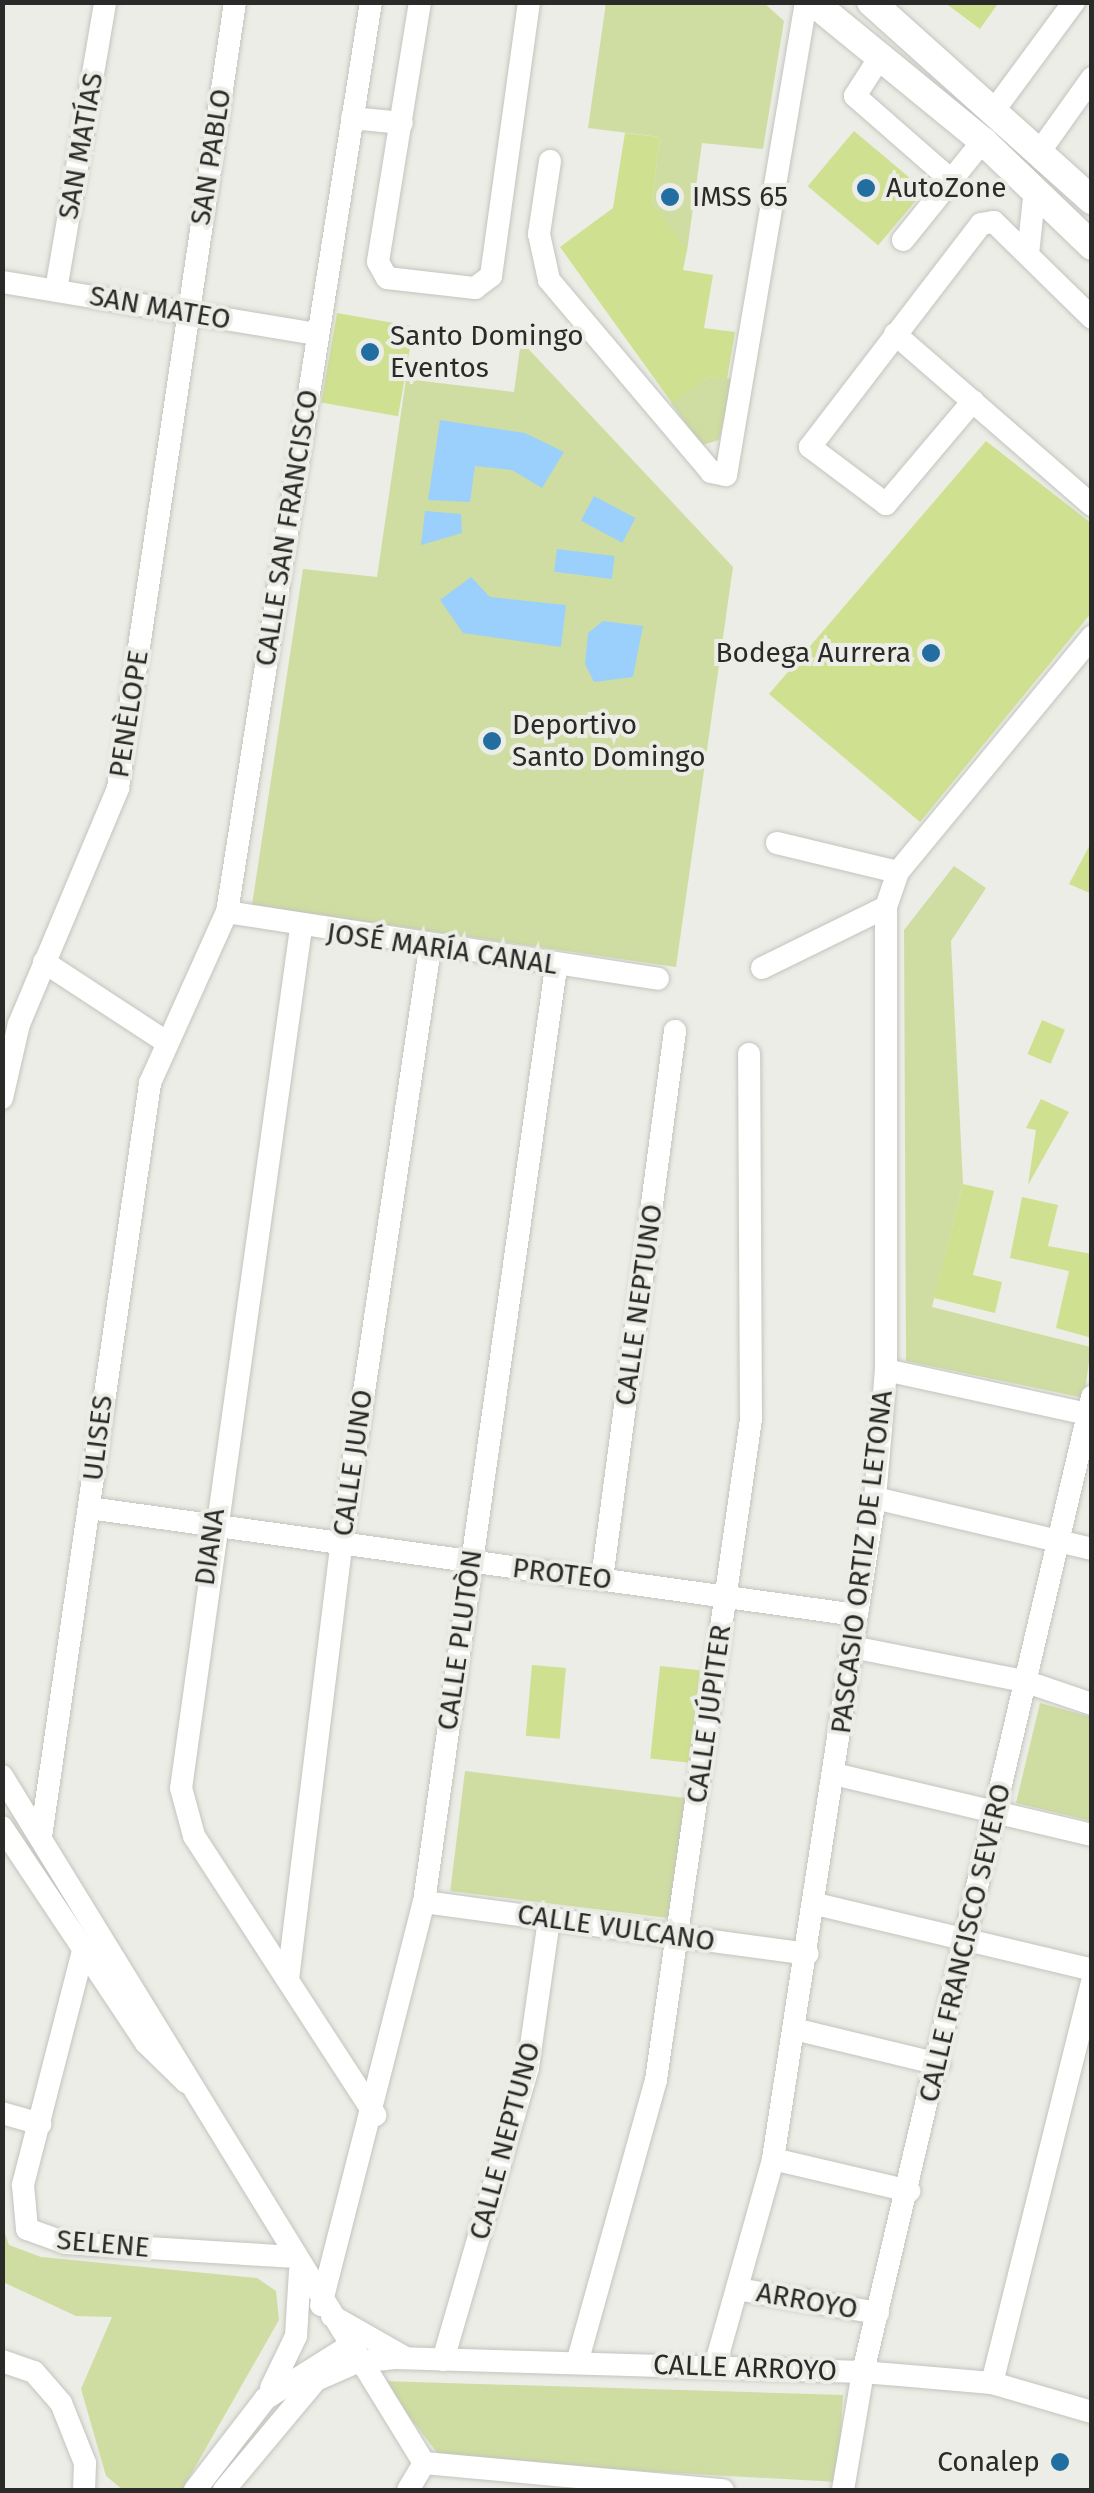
<!DOCTYPE html>
<meta charset="utf-8">
<style>
body{margin:0}
#map{position:relative;width:1094px;height:2493px;overflow:hidden;background:#ebede6;font-family:"Fira Sans",sans-serif}
div>[style]{position:absolute}
.green>*{inset:0;background:#cfdda2;transform-origin:0 0}
.water>*{inset:0;background:#9ad0fb;transform-origin:0 0}
.building>*{inset:0;background:#cfe091;transform-origin:0 0}
.roads{filter:drop-shadow(0 0 2px #c3c4be) drop-shadow(0 0 2px #c3c4be)}
.minor>*{height:22px;margin:-11px;padding:0 11px;transform-origin:11px;border-radius:11px;background:#fff}
.major>*{height:28px;margin:-14px;padding:0 14px;transform-origin:14px;border-radius:14px;background:#fff}
.dots>*{width:28px;height:28px;translate:-50% -50%;box-sizing:border-box;border:5px solid #ebede6;border-radius:50%}
span{translate:-50% -50%;white-space:nowrap;text-align:center;line-height:1.15;-webkit-text-stroke:8px #ebede6;paint-order:stroke}
.street-label{font-size:28px;color:#2a2a28}
.poi-label{font-size:28px;color:#2a2a28}
.left{translate:0 -50%;text-align:left}
.right{translate:-100% -50%;text-align:right}
.frame{position:absolute;inset:0;border:5px solid #2a2a28;pointer-events:none}
</style>
<div id="map">
<div class="green">
<i style="clip-path:polygon(606px 3px,764px 3px,784px 21px,763px 149px,702px 143px,687px 251px,652px 202px,660px 137px,588px 128px)"></i>
<i style="clip-path:polygon(521px 341px,733px 567px,676px 967px,252px 905px,303px 569px,377px 577px,406px 379px,514px 392px)"></i>
<i style="clip-path:polygon(709px 377px,734px 379px,719px 440px,702px 445px,671px 403px)"></i>
<i style="clip-path:polygon(954px 866px,986px 888px,951px 941px,963px 1184px,932px 1307px,1091px 1347px,1084px 1398px,906px 1361px,904px 930px)"></i>
<i style="clip-path:polygon(1040px 1703px,1091px 1717px,1091px 1821px,1016px 1803px)"></i>
<i style="left:465px;top:1771px;width:222px;height:121px;rotate:7deg"></i>
<i style="clip-path:polygon(2px 2225px,9px 2245px,41px 2257px,257px 2278px,276px 2291px,279px 2320px,182px 2490px,123px 2490px,106px 2476px,81px 2389px,112px 2317px,76px 2316px,3px 2282px)"></i>
<i style="clip-path:polygon(381px 2381px,843px 2395px,838px 2482px,443px 2460px)"></i>
</div>
<div class="water">
<i style="clip-path:polygon(440px 420px,525px 433px,564px 452px,542px 488px,512px 470px,475px 466px,470px 502px,428px 500px)"></i>
<i style="left:594px;top:496px;width:47px;height:28px;rotate:28deg"></i>
<i style="clip-path:polygon(425px 511px,461px 514px,462px 533px,421px 545px)"></i>
<i style="left:557px;top:549px;width:58px;height:23px;rotate:7deg"></i>
<i style="clip-path:polygon(471px 577px,490px 597px,566px 605px,561px 647px,463px 633px,440px 600px)"></i>
<i style="clip-path:polygon(603px 621px,643px 626px,633px 677px,594px 682px,585px 664px,588px 633px)"></i>
</div>
<div class="building">
<i style="clip-path:polygon(944px 2px,999px 2px,980px 29px)"></i>
<i style="left:854px;top:131px;width:92px;height:72px;rotate:40deg"></i>
<i style="clip-path:polygon(625px 133px,660px 137px,652px 202px,687px 250px,683px 270px,713px 275px,704px 328px,735px 332px,727px 379px,709px 377px,672px 403px,560px 247px,613px 208px)"></i>
<i style="left:337px;top:313px;width:78px;height:91px;rotate:10deg"></i>
<i style="clip-path:polygon(986px 441px,1092px 524px,1092px 612px,920px 822px,769px 694px)"></i>
<i style="clip-path:polygon(1092px 841px,1092px 894px,1069px 884px)"></i>
<i style="left:1042px;top:1020px;width:25px;height:37px;rotate:23deg"></i>
<i style="clip-path:polygon(1041px 1099px,1069px 1112px,1028px 1185px,1036px 1130px,1026px 1128px)"></i>
<i style="clip-path:polygon(963px 1184px,994px 1191px,973px 1275px,1002px 1282px,995px 1313px,934px 1298px)"></i>
<i style="clip-path:polygon(1022px 1197px,1058px 1205px,1048px 1246px,1092px 1254px,1092px 1338px,1056px 1328px,1069px 1271px,1010px 1258px)"></i>
<i style="left:532px;top:1665px;width:34px;height:71px;rotate:5deg"></i>
<i style="left:660px;top:1666px;width:40px;height:93px;rotate:6deg"></i>
</div>
<div class="roads">
<div class="minor">
<i style="left:420px;top:2px;width:263px;rotate:99.2deg"></i>
<i style="left:378px;top:262px;width:18px;rotate:61deg"></i>
<i style="left:387px;top:278px;width:89px;rotate:6.5deg"></i>
<i style="left:475px;top:288px;width:20px;rotate:-37deg"></i>
<i style="left:491px;top:276px;width:277px;rotate:-82.1deg"></i>
<i style="left:880px;top:57px;width:46px;rotate:122.7deg"></i>
<i style="left:855px;top:96px;width:128px;rotate:41.2deg"></i>
<i style="left:995px;top:109px;width:133px;rotate:-53.6deg"></i>
<i style="left:352px;top:118px;width:50px;rotate:5.7deg"></i>
<i style="left:1040px;top:151px;width:90px;rotate:-54.5deg"></i>
<i style="left:550px;top:161px;width:74px;rotate:98.6deg"></i>
<i style="left:539px;top:234px;width:47px;rotate:77.7deg"></i>
<i style="left:549px;top:280px;width:251px;rotate:49.8deg"></i>
<i style="left:711px;top:472px;width:15px;rotate:11deg"></i>
<i style="left:726px;top:475px;width:480px;rotate:-80.4deg"></i>
<i style="left:903px;top:240px;width:127px;rotate:-51.1deg"></i>
<i style="left:1028px;top:254px;width:66px;rotate:-83.9deg"></i>
<i style="left:2px;top:282px;width:319px;rotate:9.4deg"></i>
<i style="left:56px;top:290px;width:292px;rotate:-80.3deg"></i>
<i style="left:895px;top:334px;width:261px;rotate:41deg"></i>
<i style="left:973px;top:401px;width:135px;rotate:130.2deg"></i>
<i style="left:886px;top:504px;width:95px;rotate:-143.1deg"></i>
<i style="left:810px;top:447px;width:281px;rotate:-52.5deg"></i>
<i style="left:981px;top:224px;width:13px;rotate:-9deg"></i>
<i style="left:994px;top:222px;width:137px;rotate:44.4deg"></i>
<i style="left:777px;top:843px;width:124px;rotate:13.5deg"></i>
<i style="left:227px;top:912px;width:436px;rotate:8.8deg"></i>
<i style="left:301px;top:928px;width:868px;rotate:97.94deg"></i>
<i style="left:181px;top:1788px;width:50px;rotate:74.8deg"></i>
<i style="left:194px;top:1836px;width:333px;rotate:57deg"></i>
<i style="left:44px;top:962px;width:142px;rotate:33.2deg"></i>
<i style="left:762px;top:968px;width:138px;rotate:-26.2deg"></i>
<i style="left:2px;top:1098px;width:76px;rotate:-77.1deg"></i>
<i style="left:19px;top:1024px;width:256px;rotate:-67.2deg"></i>
<i style="left:118px;top:788px;width:795px;rotate:-81.53deg"></i>
<i style="left:886px;top:1370px;width:207px;rotate:12.3deg"></i>
<i style="left:875px;top:1498px;width:223px;rotate:13.2deg"></i>
<i style="left:89px;top:1508px;width:774px;rotate:7.94deg"></i>
<i style="left:602px;top:1579px;width:553px;rotate:-82.41deg"></i>
<i style="left:852px;top:1647px;width:175px;rotate:11.2deg"></i>
<i style="left:1024px;top:1681px;width:72px;rotate:18.7deg"></i>
<i style="left:834px;top:1774px;width:265px;rotate:13.3deg"></i>
<i style="left:2px;top:1776px;width:806px;rotate:58.44deg"></i>
<i style="left:424px;top:2463px;width:300px;rotate:5.2deg"></i>
<i style="left:2px;top:1827px;width:260px;rotate:56.3deg"></i>
<i style="left:146px;top:2043px;width:56px;rotate:44.3deg"></i>
<i style="left:41px;top:1837px;width:762px;rotate:-81.77deg"></i>
<i style="left:150px;top:1083px;width:188px;rotate:-65.8deg"></i>
<i style="left:227px;top:912px;width:921px;rotate:-81.01deg"></i>
<i style="left:424px;top:1902px;width:387px;rotate:7.7deg"></i>
<i style="left:816px;top:1904px;width:284px;rotate:13.4deg"></i>
<i style="left:84px;top:1947px;width:246px;rotate:104.4deg"></i>
<i style="left:23px;top:2185px;width:44px;rotate:84.8deg"></i>
<i style="left:27px;top:2229px;width:41px;rotate:19.7deg"></i>
<i style="left:66px;top:2243px;width:227px;rotate:3.5deg"></i>
<i style="left:288px;top:1979px;width:436px;rotate:-83deg"></i>
<i style="left:341px;top:1546px;width:605px;rotate:-81.53deg"></i>
<i style="left:794px;top:2029px;width:149px;rotate:13.6deg"></i>
<i style="left:2px;top:2113px;width:40px;rotate:16deg"></i>
<i style="left:773px;top:2159px;width:140px;rotate:13.2deg"></i>
<i style="left:737px;top:2289px;width:143px;rotate:9.7deg"></i>
<i style="left:321px;top:2305px;width:416px;rotate:-75.7deg"></i>
<i style="left:424px;top:1902px;width:944px;rotate:-81.96deg"></i>
<i style="left:332px;top:2316px;width:83px;rotate:29.7deg"></i>
<i style="left:443px;top:2360px;width:305px;rotate:-73.8deg"></i>
<i style="left:528px;top:2067px;width:149px;rotate:-81.9deg"></i>
<i style="left:2px;top:2361px;width:34px;rotate:19deg"></i>
<i style="left:34px;top:2372px;width:41px;rotate:48.9deg"></i>
<i style="left:61px;top:2403px;width:65px;rotate:68.2deg"></i>
<i style="left:85px;top:2463px;width:27px;rotate:92deg"></i>
<i style="left:577px;top:2363px;width:294px;rotate:-74.4deg"></i>
<i style="left:656px;top:2080px;width:668px;rotate:-81.82deg"></i>
<i style="left:751px;top:1419px;width:365px;rotate:-90.3deg"></i>
<i style="left:715px;top:2366px;width:215px;rotate:-74.3deg"></i>
<i style="left:773px;top:2159px;width:669px;rotate:-81.23deg"></i>
<i style="left:875px;top:1498px;width:128px;rotate:-85.1deg"></i>
<i style="left:886px;top:1370px;width:463px;rotate:-90deg"></i>
<i style="left:886px;top:907px;width:37px;rotate:-71deg"></i>
<i style="left:898px;top:872px;width:305px;rotate:-50.5deg"></i>
<i style="left:992px;top:2383px;width:413px;rotate:-76deg"></i>
<i style="left:271px;top:2388px;width:58px;rotate:-64.3deg"></i>
<i style="left:296px;top:2336px;width:65px;rotate:-86.5deg"></i>
<i style="left:195px;top:2490px;width:115px;rotate:-52.4deg"></i>
<i style="left:265px;top:2399px;width:98px;rotate:-32.1deg"></i>
<i style="left:224px;top:2490px;width:143px;rotate:-50.1deg"></i>
<i style="left:316px;top:2380px;width:45px;rotate:-23.7deg"></i>
<i style="left:357px;top:2362px;width:38px;rotate:-6deg"></i>
<i style="left:395px;top:2358px;width:468px;rotate:1.7deg"></i>
<i style="left:863px;top:2372px;width:129px;rotate:4.9deg"></i>
<i style="left:992px;top:2383px;width:104px;rotate:16.2deg"></i>
<i style="left:408px;top:2490px;width:31px;rotate:-59deg"></i>
<i style="left:843px;top:2490px;width:120px;rotate:-80.4deg"></i>
<i style="left:863px;top:2372px;width:1002px;rotate:-76.78deg"></i>
</div>
<div class="major">
<i style="left:813px;top:2px;width:220px;rotate:39.3deg"></i>
<i style="left:983px;top:141px;width:151px;rotate:43.9deg"></i>
<i style="left:871px;top:2px;width:297px;rotate:41.9deg"></i>
</div>
</div>
<div class="dots">
<i style="left:866px;top:188px;background:#236ea1"></i>
<i style="left:670px;top:197px;background:#236ea1"></i>
<i style="left:370px;top:352px;background:#236ea1"></i>
<i style="left:931px;top:653px;background:#236ea1"></i>
<i style="left:492px;top:741px;background:#236ea1"></i>
<i style="left:1060px;top:2462px;background:#236ea1"></i>
</div>
<div class="street-label">
<span style="left:81px;top:146px;rotate:-80deg">SAN MATÍAS</span>
<span style="left:211px;top:157px;rotate:-81deg">SAN PABLO</span>
<span style="left:160px;top:308px;rotate:10deg">SAN MATEO</span>
<span style="left:287px;top:528px;rotate:-81deg">CALLE SAN FRANCISCO</span>
<span style="left:129px;top:714px;rotate:-81deg">PENÈLOPE</span>
<span style="left:442px;top:949px;rotate:8deg">JOSÉ MARÍA CANAL</span>
<span style="left:639px;top:1305px;rotate:-82deg">CALLE NEPTUNO</span>
<span style="left:98px;top:1438px;rotate:-83deg">ULISES</span>
<span style="left:353px;top:1463px;rotate:-82deg">CALLE JUNO</span>
<span style="left:210px;top:1547px;rotate:-82deg">DIANA</span>
<span style="left:862px;top:1562px;rotate:-83deg">PASCASIO ORTIZ DE LETONA</span>
<span style="left:562px;top:1574px;rotate:7deg">PROTEO</span>
<span style="left:460px;top:1640px;rotate:-82deg">CALLE PLUTÒN</span>
<span style="left:709px;top:1714px;rotate:-82deg">CALLE JÚPITER</span>
<span style="left:616px;top:1928px;rotate:8deg">CALLE VULCANO</span>
<span style="left:965px;top:1943px;rotate:-77deg">CALLE FRANCISCO SEVERO</span>
<span style="left:505px;top:2141px;rotate:-75deg">CALLE NEPTUNO</span>
<span style="left:103px;top:2244px;rotate:5deg">SELENE</span>
<span style="left:807px;top:2301px;rotate:10deg">ARROYO</span>
<span style="left:745px;top:2368px;rotate:2deg">CALLE ARROYO</span>
</div>
<div class="poi-label">
<span class="left" style="left:886px;top:188px">AutoZone</span>
<span class="left" style="left:692px;top:197px">IMSS 65</span>
<span class="left" style="left:390px;top:352px">Santo Domingo<br>Eventos</span>
<span class="right" style="left:911px;top:653px">Bodega Aurrera</span>
<span class="left" style="left:512px;top:741px">Deportivo<br>Santo Domingo</span>
<span class="right" style="left:1040px;top:2462px">Conalep</span>
</div>
<div class="frame"></div>
</div>
